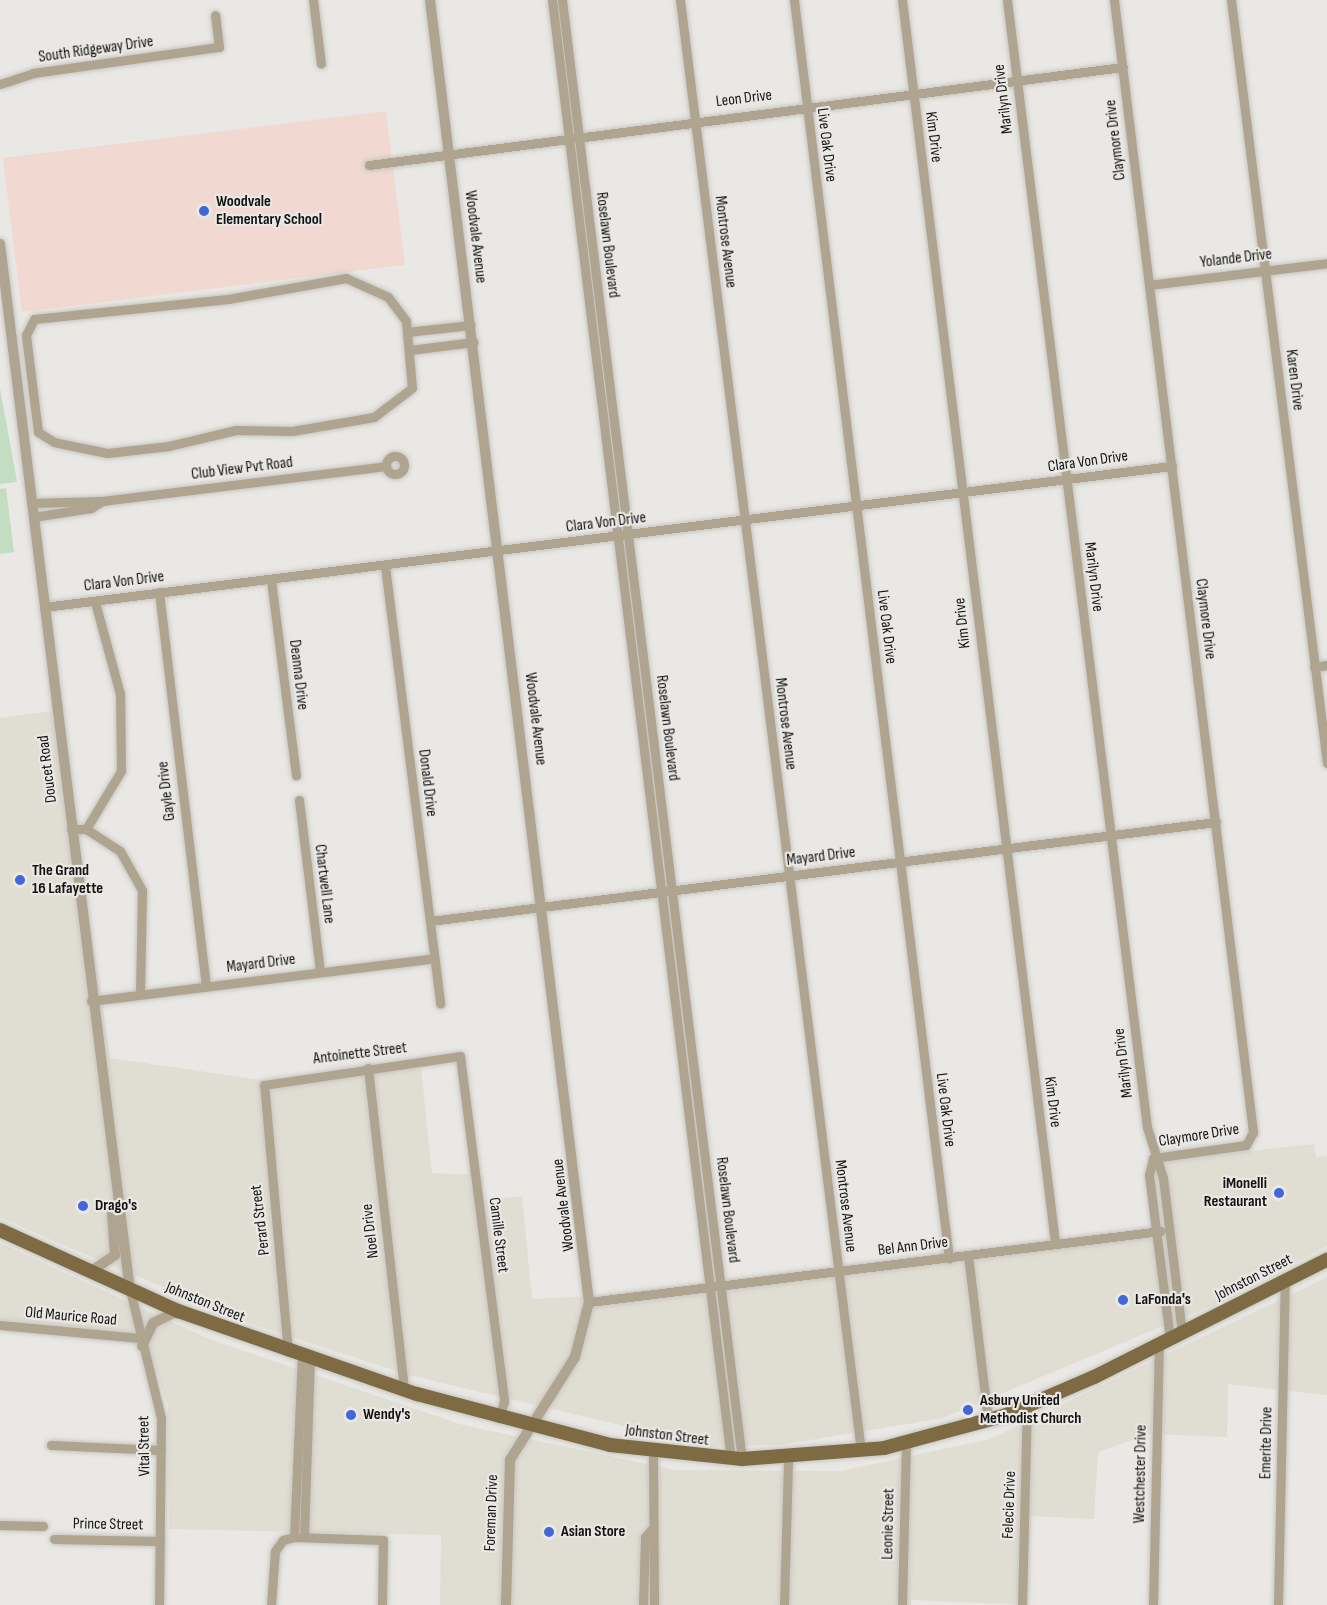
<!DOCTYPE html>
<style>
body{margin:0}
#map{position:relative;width:1327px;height:1605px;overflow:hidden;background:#e9e8e4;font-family:"Sofia Sans Condensed",sans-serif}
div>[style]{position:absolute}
.built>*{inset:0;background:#e0ddd2}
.education>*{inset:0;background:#f1d8d0;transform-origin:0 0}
.green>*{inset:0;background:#c3ddc3}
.roads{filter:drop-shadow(0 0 2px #c7c6c2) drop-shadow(0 0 2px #c7c6c2)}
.minor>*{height:9px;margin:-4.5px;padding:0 4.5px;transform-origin:4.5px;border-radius:4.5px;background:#aea48f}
.minor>.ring{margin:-4.5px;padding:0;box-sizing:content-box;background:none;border:9px solid #aea48f;border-radius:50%}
.tertiary>*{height:10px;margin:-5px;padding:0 5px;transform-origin:5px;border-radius:5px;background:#aea48f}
.primary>*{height:14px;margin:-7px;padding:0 7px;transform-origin:7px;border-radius:7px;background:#7e6b44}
.dots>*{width:16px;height:16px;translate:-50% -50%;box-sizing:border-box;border:3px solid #e9e8e4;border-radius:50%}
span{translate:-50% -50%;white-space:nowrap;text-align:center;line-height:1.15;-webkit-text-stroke:4.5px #e9e8e4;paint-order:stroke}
.street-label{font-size:16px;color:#141312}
.poi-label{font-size:16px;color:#141312;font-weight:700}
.left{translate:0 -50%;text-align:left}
.right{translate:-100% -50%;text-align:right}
</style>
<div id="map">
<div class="built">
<i style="clip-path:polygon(60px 710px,110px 1058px,261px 1080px,421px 1068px,432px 1173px,483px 1175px,483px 1200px,522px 1196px,532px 1299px,596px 1296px,1163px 1226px,1156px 1161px,1314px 1144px,1316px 1157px,1327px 1156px,1327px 1246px,1218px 1303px,943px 1418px,780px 1445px,709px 1446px,408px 1375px,246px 1322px,61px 1244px,0 1217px,0 718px)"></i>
<i style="clip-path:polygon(0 1243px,209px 1339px,463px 1425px,675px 1470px,841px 1471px,990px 1439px,1327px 1277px,1327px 1395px,1228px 1384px,1227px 1437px,1148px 1434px,1098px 1452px,1094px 1519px,1031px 1516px,1028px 1605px,911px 1600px,911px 1605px,440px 1605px,441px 1535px,169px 1529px,168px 1405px,144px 1335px,0 1320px)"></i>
</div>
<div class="education">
<i style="left:386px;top:111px;width:155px;height:386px;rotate:83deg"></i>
</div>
<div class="green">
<i style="clip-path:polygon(0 388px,17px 482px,0 484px)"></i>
<i style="clip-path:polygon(6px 488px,14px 552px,0 554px,0 489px)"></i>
</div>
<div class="roads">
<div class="minor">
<i style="left:313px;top:0;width:64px;rotate:82.9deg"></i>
<i style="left:552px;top:0;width:1470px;rotate:83.01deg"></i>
<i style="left:562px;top:0;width:1470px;rotate:82.97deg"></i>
<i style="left:680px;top:0;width:1462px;rotate:82.89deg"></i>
<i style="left:794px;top:0;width:1268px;rotate:82.98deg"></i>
<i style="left:902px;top:0;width:1252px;rotate:82.98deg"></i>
<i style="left:1007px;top:0;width:1136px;rotate:82.92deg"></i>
<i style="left:1147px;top:1127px;width:53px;rotate:72.6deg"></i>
<i style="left:1163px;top:1178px;width:156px;rotate:83deg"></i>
<i style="left:1114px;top:0;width:1141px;rotate:83deg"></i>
<i style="left:1253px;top:1132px;width:15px;rotate:118deg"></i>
<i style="left:1246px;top:1145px;width:94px;rotate:172deg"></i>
<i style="left:1153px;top:1158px;width:17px;rotate:103deg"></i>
<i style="left:1149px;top:1175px;width:165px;rotate:82.7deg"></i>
<i style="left:1231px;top:0;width:769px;rotate:82.83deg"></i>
<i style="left:0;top:84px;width:35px;rotate:-18deg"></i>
<i style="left:33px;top:73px;width:188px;rotate:-8deg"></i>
<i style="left:219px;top:47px;width:32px;rotate:-97deg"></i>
<i style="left:369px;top:165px;width:760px;rotate:-7.41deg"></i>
<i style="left:346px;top:278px;width:46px;rotate:24.3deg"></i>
<i style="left:388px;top:297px;width:30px;rotate:53deg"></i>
<i style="left:406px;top:321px;width:67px;rotate:84.9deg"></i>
<i style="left:412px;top:388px;width:48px;rotate:142.7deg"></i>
<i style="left:374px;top:417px;width:83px;rotate:170.3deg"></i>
<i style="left:292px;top:431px;width:56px;rotate:-179deg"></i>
<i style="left:236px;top:430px;width:69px;rotate:166.6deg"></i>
<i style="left:169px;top:446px;width:62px;rotate:173.6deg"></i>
<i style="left:107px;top:453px;width:54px;rotate:-168.3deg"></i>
<i style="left:54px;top:442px;width:19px;rotate:-148deg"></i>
<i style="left:38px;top:432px;width:98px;rotate:-97.1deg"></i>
<i style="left:26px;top:335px;width:18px;rotate:-63deg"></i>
<i style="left:34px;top:319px;width:195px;rotate:-5.9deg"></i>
<i style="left:228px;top:299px;width:120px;rotate:-10.1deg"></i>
<i style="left:1149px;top:285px;width:179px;rotate:-7deg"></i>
<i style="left:407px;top:332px;width:64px;rotate:-6.2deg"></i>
<i style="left:410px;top:350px;width:64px;rotate:-7.2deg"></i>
<i class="ring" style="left:386px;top:456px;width:9px;height:9px"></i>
<i style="left:31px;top:503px;width:71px;rotate:-1.6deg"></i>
<i style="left:102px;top:501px;width:286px;rotate:-7deg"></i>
<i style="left:33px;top:517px;width:59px;rotate:-8.8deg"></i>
<i style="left:91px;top:508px;width:13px;rotate:-32deg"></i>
<i style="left:385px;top:566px;width:441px;rotate:82.8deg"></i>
<i style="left:271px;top:580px;width:197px;rotate:82.7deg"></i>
<i style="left:159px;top:592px;width:397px;rotate:83.2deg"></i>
<i style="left:44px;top:607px;width:1137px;rotate:-7.13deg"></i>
<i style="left:1314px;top:667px;width:13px;rotate:-9deg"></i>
<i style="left:299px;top:800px;width:172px;rotate:83deg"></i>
<i style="left:71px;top:829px;width:15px"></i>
<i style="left:86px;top:829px;width:40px;rotate:32.9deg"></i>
<i style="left:120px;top:851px;width:45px;rotate:60.6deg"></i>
<i style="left:142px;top:890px;width:104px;rotate:91.1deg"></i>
<i style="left:86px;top:829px;width:68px;rotate:-58.9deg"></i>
<i style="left:121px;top:771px;width:77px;rotate:-90.7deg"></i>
<i style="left:120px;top:694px;width:95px;rotate:-105.2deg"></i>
<i style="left:430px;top:921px;width:792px;rotate:-7.18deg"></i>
<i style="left:91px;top:1001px;width:346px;rotate:-7.1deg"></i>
<i style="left:368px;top:1068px;width:324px;rotate:83.6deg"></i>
<i style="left:968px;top:1255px;width:167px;rotate:83.1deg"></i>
<i style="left:130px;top:1290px;width:132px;rotate:76.4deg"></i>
<i style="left:161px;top:1418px;width:187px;rotate:90.6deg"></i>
<i style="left:589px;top:1302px;width:576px;rotate:-7.08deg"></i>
<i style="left:0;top:1325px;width:140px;rotate:5.3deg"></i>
<i style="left:288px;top:1352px;width:268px;rotate:-95.1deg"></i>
<i style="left:264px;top:1085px;width:198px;rotate:-8.4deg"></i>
<i style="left:460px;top:1056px;width:348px;rotate:82.7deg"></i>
<i style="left:504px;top:1401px;width:18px;rotate:106deg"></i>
<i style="left:51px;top:1445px;width:110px;rotate:2.6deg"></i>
<i style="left:653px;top:1453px;width:152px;rotate:89.6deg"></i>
<i style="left:0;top:1525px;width:43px;rotate:1.3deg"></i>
<i style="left:294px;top:1537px;width:181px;rotate:-87.5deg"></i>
<i style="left:304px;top:1537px;width:178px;rotate:-88.1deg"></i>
<i style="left:54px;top:1539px;width:106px;rotate:1.1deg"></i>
<i style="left:271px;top:1605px;width:54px;rotate:-85.8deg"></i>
<i style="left:275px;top:1551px;width:14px;rotate:-54deg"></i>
<i style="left:283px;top:1540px;width:11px;rotate:-15deg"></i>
<i style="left:294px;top:1537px;width:89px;rotate:1.9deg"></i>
<i style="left:383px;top:1540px;width:65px;rotate:90.9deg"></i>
<i style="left:643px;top:1605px;width:68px;rotate:-88.3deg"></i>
<i style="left:645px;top:1537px;width:11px;rotate:-49deg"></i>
<i style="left:784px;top:1605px;width:146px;rotate:-88.4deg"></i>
<i style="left:902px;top:1605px;width:162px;rotate:-88.6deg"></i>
<i style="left:1022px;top:1605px;width:199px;rotate:-88.6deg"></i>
<i style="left:1153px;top:1605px;width:261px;rotate:-88.7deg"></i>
<i style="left:1278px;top:1605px;width:324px;rotate:-88.8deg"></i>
</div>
<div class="tertiary">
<i style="left:430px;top:0;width:1312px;rotate:83.04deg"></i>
<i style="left:589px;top:1302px;width:57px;rotate:104.3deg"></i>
<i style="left:575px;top:1357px;width:122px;rotate:122.3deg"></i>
<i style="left:510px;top:1460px;width:145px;rotate:91.6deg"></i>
<i style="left:0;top:244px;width:1054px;rotate:82.92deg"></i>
<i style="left:90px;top:1272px;width:30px;rotate:-34deg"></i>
<i style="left:115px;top:1255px;width:42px;rotate:-94.1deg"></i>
<i style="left:142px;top:1346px;width:25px;rotate:-64deg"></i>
<i style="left:153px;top:1323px;width:28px;rotate:-26deg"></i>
</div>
<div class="primary">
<i style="left:0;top:1230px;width:196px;rotate:24.5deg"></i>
<i style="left:178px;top:1311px;width:253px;rotate:19.2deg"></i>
<i style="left:417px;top:1394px;width:200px;rotate:14.8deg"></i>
<i style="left:610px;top:1445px;width:133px;rotate:6.1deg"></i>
<i style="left:742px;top:1459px;width:142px;rotate:-4.4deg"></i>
<i style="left:884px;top:1448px;width:126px;rotate:-15.1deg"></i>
<i style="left:1006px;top:1415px;width:96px;rotate:-23.4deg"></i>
<i style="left:1094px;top:1377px;width:261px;rotate:-26.7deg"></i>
</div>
</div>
<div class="dots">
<i style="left:204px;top:211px;background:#4366d8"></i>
<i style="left:20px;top:880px;background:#4366d8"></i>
<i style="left:1279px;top:1193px;background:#4366d8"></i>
<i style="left:83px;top:1206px;background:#4366d8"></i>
<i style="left:1123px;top:1300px;background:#4366d8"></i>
<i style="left:968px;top:1410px;background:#4366d8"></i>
<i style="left:351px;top:1415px;background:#4366d8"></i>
<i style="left:549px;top:1532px;background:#4366d8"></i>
</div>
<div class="street-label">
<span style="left:96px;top:50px;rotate:-8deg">South Ridgeway Drive</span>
<span style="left:744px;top:99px;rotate:-7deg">Leon Drive</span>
<span style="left:1004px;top:99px;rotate:-97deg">Marilyn Drive</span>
<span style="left:933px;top:137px;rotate:83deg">Kim Drive</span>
<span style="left:1116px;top:140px;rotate:-97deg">Claymore Drive</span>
<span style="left:826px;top:145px;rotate:83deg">Live Oak Drive</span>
<span style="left:475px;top:237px;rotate:83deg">Woodvale Avenue</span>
<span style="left:725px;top:242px;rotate:83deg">Montrose Avenue</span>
<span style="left:607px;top:245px;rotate:83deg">Roselawn Boulevard</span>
<span style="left:1236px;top:259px;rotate:-7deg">Yolande Drive</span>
<span style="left:1294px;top:380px;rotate:83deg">Karen Drive</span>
<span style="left:1088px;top:462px;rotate:-8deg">Clara Von Drive</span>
<span style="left:242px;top:469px;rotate:-7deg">Club View Pvt Road</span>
<span style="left:606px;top:523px;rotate:-7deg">Clara Von Drive</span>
<span style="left:1093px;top:577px;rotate:83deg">Marilyn Drive</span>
<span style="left:124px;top:582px;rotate:-7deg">Clara Von Drive</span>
<span style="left:1205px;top:619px;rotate:83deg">Claymore Drive</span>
<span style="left:963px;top:623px;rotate:-96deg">Kim Drive</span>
<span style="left:886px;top:627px;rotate:83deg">Live Oak Drive</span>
<span style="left:298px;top:675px;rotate:83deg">Deanna Drive</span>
<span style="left:535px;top:719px;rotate:83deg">Woodvale Avenue</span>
<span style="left:785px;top:724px;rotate:83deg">Montrose Avenue</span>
<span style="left:667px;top:728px;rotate:83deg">Roselawn Boulevard</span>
<span style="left:48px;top:769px;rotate:-97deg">Doucet Road</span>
<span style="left:427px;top:783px;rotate:83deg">Donald Drive</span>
<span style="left:167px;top:791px;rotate:-97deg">Gayle Drive</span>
<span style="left:821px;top:857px;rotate:-7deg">Mayard Drive</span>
<span style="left:324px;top:884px;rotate:83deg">Chartwell Lane</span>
<span style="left:261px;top:964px;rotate:-7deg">Mayard Drive</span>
<span style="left:360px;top:1054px;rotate:-7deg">Antoinette Street</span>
<span style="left:1124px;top:1063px;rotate:-97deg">Marilyn Drive</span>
<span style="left:1052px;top:1102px;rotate:83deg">Kim Drive</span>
<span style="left:945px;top:1110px;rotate:83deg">Live Oak Drive</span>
<span style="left:1199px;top:1136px;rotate:-9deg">Claymore Drive</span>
<span style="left:564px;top:1205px;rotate:-97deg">Woodvale Avenue</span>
<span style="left:845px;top:1206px;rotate:83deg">Montrose Avenue</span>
<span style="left:727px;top:1210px;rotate:83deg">Roselawn Boulevard</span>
<span style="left:261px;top:1220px;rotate:-97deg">Perard Street</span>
<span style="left:371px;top:1231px;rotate:-97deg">Noel Drive</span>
<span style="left:498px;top:1235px;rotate:83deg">Camille Street</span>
<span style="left:913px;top:1247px;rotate:-7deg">Bel Ann Drive</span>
<span style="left:1254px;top:1278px;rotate:-27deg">Johnston Street</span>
<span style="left:205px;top:1303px;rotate:22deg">Johnston Street</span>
<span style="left:71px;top:1317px;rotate:5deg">Old Maurice Road</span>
<span style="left:667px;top:1436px;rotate:7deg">Johnston Street</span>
<span style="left:1267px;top:1443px;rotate:-89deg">Emerite Drive</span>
<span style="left:145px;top:1446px;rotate:-91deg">Vital Street</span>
<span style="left:1141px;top:1474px;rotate:-89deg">Westchester Drive</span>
<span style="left:1010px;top:1505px;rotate:-88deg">Felecie Drive</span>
<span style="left:492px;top:1513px;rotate:-88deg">Foreman Drive</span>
<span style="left:889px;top:1524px;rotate:-89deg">Leonie Street</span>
<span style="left:108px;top:1525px;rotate:1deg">Prince Street</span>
</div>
<div class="poi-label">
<span class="left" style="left:216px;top:211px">Woodvale<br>Elementary School</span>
<span class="left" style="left:32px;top:880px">The Grand<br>16 Lafayette</span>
<span class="right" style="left:1267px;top:1193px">iMonelli<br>Restaurant</span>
<span class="left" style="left:95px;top:1206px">Drago's</span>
<span class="left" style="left:1135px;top:1300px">LaFonda's</span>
<span class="left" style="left:980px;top:1410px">Asbury United<br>Methodist Church</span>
<span class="left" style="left:363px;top:1415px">Wendy's</span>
<span class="left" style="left:561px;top:1532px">Asian Store</span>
</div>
</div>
